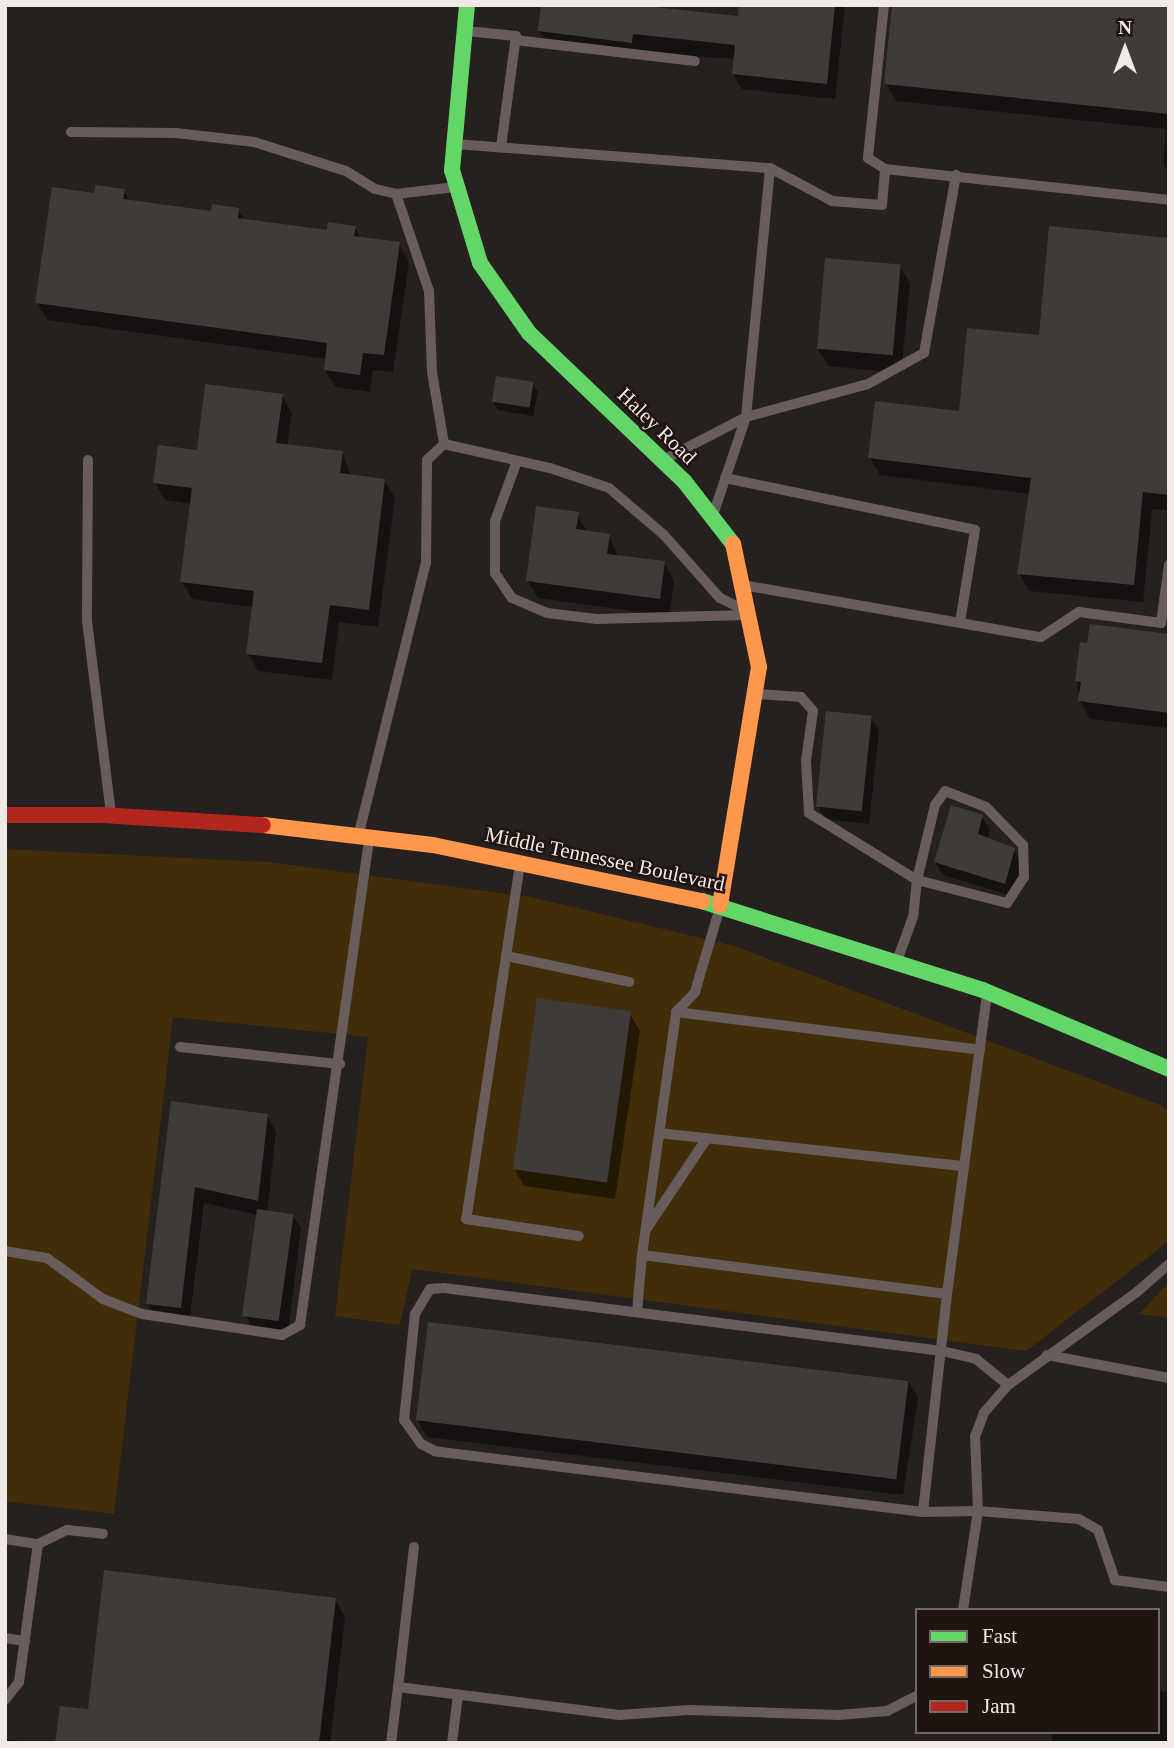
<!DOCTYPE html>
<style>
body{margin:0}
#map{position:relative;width:1174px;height:1748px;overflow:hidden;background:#26201e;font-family:Georgia,serif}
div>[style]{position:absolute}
.green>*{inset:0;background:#412e09}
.shadow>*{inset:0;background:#0007}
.building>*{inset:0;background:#403b39;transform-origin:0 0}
.lane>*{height:10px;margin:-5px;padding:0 5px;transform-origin:5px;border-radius:5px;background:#685c5c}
.fast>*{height:16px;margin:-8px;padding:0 8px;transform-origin:8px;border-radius:8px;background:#63d668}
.slow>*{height:16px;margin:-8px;padding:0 8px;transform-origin:8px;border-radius:8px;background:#ff974d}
.jam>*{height:16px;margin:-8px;padding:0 8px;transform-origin:8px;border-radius:8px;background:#b3261e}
span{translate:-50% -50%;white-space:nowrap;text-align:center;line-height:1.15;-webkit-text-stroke:5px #201411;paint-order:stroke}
.street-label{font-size:21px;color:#f1e9e6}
.frame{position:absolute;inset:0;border:7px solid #f1e9e6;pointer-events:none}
.legend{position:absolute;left:915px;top:1608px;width:245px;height:126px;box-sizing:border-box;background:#201411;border:2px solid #746966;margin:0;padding:9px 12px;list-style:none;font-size:21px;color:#f1e9e6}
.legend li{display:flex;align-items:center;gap:14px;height:35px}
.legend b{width:35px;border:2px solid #746966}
.north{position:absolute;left:1090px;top:14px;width:70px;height:70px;-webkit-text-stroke:5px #201411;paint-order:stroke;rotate:0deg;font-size:19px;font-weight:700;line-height:28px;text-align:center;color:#f1e9e6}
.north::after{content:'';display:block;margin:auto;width:24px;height:32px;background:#f1e9e6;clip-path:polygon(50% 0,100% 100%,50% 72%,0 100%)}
</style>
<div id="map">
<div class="green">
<i style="clip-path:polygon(5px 849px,268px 862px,531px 897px,734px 946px,1160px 1105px,1169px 1111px,1169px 1241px,1026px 1351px,412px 1269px,400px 1325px,335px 1316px,368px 1037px,173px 1017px,114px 1514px,5px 1501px)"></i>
<i style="clip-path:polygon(1169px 1282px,1169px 1318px,1139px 1314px)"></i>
</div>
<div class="shadow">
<i style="clip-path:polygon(740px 5px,845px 5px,835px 99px,742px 89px,733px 74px,735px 59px,549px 46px,539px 31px,739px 18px)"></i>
<i style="clip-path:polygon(892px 5px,1169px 5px,1169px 173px,1163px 163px,1166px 129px,896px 101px,886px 83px)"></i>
<i style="clip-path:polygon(124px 190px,130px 202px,213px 213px,238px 209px,245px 221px,328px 232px,355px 227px,361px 239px,399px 244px,409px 262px,393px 372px,373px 370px,370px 392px,336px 387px,325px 370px,327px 359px,47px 320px,37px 302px,96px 194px)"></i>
<i style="clip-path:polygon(1169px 239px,1169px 510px,1152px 509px,1143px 602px,1029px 591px,1019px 573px,1031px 494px,880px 475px,870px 458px,960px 413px,1040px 337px)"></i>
<i style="clip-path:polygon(900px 266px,910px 284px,901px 373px,828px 366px,818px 349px)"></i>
<i style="clip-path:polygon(533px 384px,538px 392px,533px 416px,498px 410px,493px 402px)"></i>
<i style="clip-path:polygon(282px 395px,292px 413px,287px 446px,342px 452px,351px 476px,384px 480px,395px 498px,378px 627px,339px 622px,332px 680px,258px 671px,248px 653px,253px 607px,192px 599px,182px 582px,192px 504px,165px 500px,155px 483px)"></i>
<i style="clip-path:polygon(577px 514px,588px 533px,609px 535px,618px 557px,664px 563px,674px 581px,669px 616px,538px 598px,528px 581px)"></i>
<i style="clip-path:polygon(1169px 635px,1169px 728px,1090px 719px,1080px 701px,1077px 681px)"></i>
<i style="clip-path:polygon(871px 717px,879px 730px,869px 824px,826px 819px,818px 806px)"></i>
<i style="clip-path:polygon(982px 817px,990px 830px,987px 840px,1014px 850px,1022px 863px,1012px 896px,943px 875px,935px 862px)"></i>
<i style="clip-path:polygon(630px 1014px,640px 1031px,615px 1199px,524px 1186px,514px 1168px)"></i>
<i style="clip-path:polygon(173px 1103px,267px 1116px,276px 1132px,267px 1212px,293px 1215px,301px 1228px,288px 1333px,253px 1329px,246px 1315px,258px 1215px,204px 1203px,189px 1324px,157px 1320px,148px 1304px)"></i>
<i style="clip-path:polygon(908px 1380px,918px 1398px,903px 1495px,427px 1437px,417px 1419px)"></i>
<i style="clip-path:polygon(335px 1599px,345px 1617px,330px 1743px,57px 1743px,89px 1711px)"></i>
<i style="clip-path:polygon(1158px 1691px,1169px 1692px,1169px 1743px,1052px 1743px,1053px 1732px,1158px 1732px)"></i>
<i style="clip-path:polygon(5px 1739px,37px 1743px,5px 1743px)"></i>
</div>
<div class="building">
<i style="clip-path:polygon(541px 5px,635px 5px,738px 16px,739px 5px,835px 5px,827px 84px,732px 74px,735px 45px,633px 34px,632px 43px,538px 31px)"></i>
<i style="clip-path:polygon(892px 5px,1169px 5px,1169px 114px,884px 84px)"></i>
<i style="clip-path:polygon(95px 185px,125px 189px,123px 199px,211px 211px,212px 204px,239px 208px,238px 218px,327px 230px,328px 222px,356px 226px,354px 236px,400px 242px,384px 355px,363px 353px,360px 375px,324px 370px,327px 343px,35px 303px,52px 187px,94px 193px)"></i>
<i style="clip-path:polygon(1049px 226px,1169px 238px,1169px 495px,1143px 492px,1134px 585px,1017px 574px,1031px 478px,868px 458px,875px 401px,959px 411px,967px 328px,1039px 335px)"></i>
<i style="left:825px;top:258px;width:76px;height:91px;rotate:5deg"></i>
<i style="left:496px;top:376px;width:38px;height:26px;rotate:9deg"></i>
<i style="clip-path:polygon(205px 384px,283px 394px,276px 443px,343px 451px,340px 473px,385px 479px,369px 610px,330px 605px,322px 663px,246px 654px,254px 591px,180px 582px,192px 488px,153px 483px,158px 445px,197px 450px)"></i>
<i style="clip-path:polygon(536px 506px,579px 512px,576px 529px,610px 534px,607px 554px,665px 561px,660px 599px,526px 581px)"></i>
<i style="clip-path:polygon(1090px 624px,1169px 634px,1169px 713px,1078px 701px,1081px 682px,1075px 681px,1080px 642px,1087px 643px)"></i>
<i style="left:826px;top:711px;width:46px;height:96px;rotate:6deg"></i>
<i style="clip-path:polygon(951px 805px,983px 815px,978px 834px,1015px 848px,1005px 884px,934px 862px)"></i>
<i style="left:537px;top:998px;width:95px;height:173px;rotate:8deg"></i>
<i style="clip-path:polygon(171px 1101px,268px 1114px,258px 1201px,195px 1187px,181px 1308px,146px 1304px)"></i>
<i style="left:257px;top:1209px;width:37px;height:108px;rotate:8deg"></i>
<i style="left:428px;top:1322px;width:484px;height:99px;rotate:7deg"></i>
<i style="clip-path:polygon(104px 1570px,336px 1598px,319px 1743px,55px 1743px,60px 1706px,88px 1709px)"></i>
</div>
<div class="lane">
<i style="left:884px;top:5px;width:154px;rotate:96deg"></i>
<i style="left:868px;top:158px;width:20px;rotate:33deg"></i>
<i style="left:466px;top:31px;width:50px;rotate:5.7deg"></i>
<i style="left:516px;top:36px;width:112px;rotate:97.7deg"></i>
<i style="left:515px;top:40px;width:181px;rotate:6.7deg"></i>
<i style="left:71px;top:132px;width:105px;rotate:0.5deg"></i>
<i style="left:176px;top:133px;width:79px;rotate:6.6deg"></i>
<i style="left:254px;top:142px;width:96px;rotate:17.5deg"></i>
<i style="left:346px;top:171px;width:34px;rotate:32deg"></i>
<i style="left:375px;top:189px;width:22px;rotate:13deg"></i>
<i style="left:396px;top:194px;width:60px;rotate:-6.7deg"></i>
<i style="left:456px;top:144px;width:315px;rotate:4.4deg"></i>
<i style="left:770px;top:168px;width:70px;rotate:28deg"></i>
<i style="left:832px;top:201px;width:50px;rotate:4.6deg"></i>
<i style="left:882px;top:205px;width:36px;rotate:-85deg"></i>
<i style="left:885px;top:169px;width:286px;rotate:6.2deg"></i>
<i style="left:396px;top:194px;width:102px;rotate:71.2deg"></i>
<i style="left:429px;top:291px;width:81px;rotate:87.9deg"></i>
<i style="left:432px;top:372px;width:73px;rotate:80.5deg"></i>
<i style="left:444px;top:444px;width:109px;rotate:12.8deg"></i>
<i style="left:550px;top:468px;width:62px;rotate:18.7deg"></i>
<i style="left:609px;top:488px;width:72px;rotate:40.5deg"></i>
<i style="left:664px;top:535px;width:84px;rotate:48.4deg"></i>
<i style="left:720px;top:598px;width:28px;rotate:26deg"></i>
<i style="left:665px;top:459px;width:91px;rotate:-27.4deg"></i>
<i style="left:746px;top:417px;width:126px;rotate:-15.1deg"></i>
<i style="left:868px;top:384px;width:64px;rotate:-29deg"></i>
<i style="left:924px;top:353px;width:181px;rotate:-79.8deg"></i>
<i style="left:88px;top:460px;width:161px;rotate:90.4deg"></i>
<i style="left:87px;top:621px;width:193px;rotate:82.9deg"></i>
<i style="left:517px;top:461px;width:64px;rotate:110.1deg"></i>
<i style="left:495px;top:521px;width:52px;rotate:90deg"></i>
<i style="left:495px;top:573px;width:30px;rotate:56deg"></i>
<i style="left:512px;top:598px;width:38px;rotate:23deg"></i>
<i style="left:547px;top:613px;width:50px;rotate:6.8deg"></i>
<i style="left:597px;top:619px;width:150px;rotate:-1.5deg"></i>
<i style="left:725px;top:478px;width:255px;rotate:11.7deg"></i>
<i style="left:975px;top:530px;width:94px;rotate:99.2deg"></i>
<i style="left:714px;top:512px;width:100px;rotate:-71.4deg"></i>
<i style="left:746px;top:417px;width:250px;rotate:-84.5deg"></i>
<i style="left:748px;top:586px;width:297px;rotate:9.9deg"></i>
<i style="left:1041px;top:637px;width:45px;rotate:-33.3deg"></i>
<i style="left:1079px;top:612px;width:83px;rotate:7.6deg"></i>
<i style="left:1161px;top:623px;width:59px;rotate:-82.1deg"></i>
<i style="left:758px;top:694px;width:43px;rotate:4deg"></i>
<i style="left:801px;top:697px;width:18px;rotate:49deg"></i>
<i style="left:813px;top:711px;width:50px;rotate:98deg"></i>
<i style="left:806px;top:761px;width:52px;rotate:86.7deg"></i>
<i style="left:809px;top:813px;width:127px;rotate:31.8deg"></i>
<i style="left:917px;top:880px;width:37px;rotate:96deg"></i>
<i style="left:913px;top:917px;width:44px;rotate:110.1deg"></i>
<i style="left:945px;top:791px;width:44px;rotate:21.3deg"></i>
<i style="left:986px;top:807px;width:53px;rotate:45.8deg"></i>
<i style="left:1023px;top:845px;width:32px;rotate:88deg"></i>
<i style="left:1024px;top:877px;width:31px;rotate:123deg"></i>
<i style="left:1007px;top:903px;width:93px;rotate:-165.7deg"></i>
<i style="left:917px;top:880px;width:77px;rotate:-76.5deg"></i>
<i style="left:935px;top:805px;width:17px;rotate:-54deg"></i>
<i style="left:359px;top:833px;width:278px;rotate:-76.1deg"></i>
<i style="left:426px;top:563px;width:103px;rotate:-89.4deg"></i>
<i style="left:427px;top:460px;width:23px;rotate:-43deg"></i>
<i style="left:520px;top:864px;width:359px;rotate:98.6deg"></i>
<i style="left:466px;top:1219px;width:114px;rotate:8.6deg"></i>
<i style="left:506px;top:956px;width:126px;rotate:11.9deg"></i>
<i style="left:676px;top:1012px;width:306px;rotate:7.1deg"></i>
<i style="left:180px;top:1047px;width:161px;rotate:6.1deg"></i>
<i style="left:659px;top:1133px;width:307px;rotate:6.2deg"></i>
<i style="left:647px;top:1228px;width:108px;rotate:-56.3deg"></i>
<i style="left:5px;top:1251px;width:43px;rotate:9.5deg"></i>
<i style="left:47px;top:1258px;width:69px;rotate:36.2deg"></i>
<i style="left:103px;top:1299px;width:42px;rotate:21deg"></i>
<i style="left:142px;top:1314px;width:142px;rotate:8.5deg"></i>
<i style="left:282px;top:1335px;width:21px;rotate:-29deg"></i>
<i style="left:300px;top:1325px;width:490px;rotate:-81.9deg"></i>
<i style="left:642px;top:1255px;width:245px;rotate:-82deg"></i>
<i style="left:676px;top:1012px;width:28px;rotate:-46deg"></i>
<i style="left:695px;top:992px;width:89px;rotate:-73.6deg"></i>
<i style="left:1169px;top:1264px;width:43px;rotate:138.8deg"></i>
<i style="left:1137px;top:1292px;width:159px;rotate:144.2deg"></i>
<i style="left:1008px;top:1385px;width:37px;rotate:131deg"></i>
<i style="left:984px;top:1413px;width:25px;rotate:111deg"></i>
<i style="left:975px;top:1436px;width:75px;rotate:87.7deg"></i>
<i style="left:978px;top:1511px;width:101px;rotate:4.5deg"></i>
<i style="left:1079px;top:1519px;width:22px;rotate:30deg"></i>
<i style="left:1098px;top:1530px;width:53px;rotate:71.2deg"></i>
<i style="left:1115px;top:1580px;width:54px;rotate:7.4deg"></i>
<i style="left:947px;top:1294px;width:302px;rotate:-82.4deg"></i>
<i style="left:637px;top:1312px;width:57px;rotate:-85deg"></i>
<i style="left:642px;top:1255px;width:307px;rotate:7.3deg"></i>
<i style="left:947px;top:1294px;width:219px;rotate:96.3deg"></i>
<i style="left:1047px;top:1355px;width:124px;rotate:10.7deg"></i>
<i style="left:5px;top:1539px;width:33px;rotate:9deg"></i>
<i style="left:38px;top:1544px;width:32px;rotate:-26deg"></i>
<i style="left:67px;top:1530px;width:36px;rotate:6deg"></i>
<i style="left:414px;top:1547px;width:141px;rotate:96.5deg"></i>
<i style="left:398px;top:1687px;width:223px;rotate:7.2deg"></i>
<i style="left:619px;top:1715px;width:70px;rotate:-4.1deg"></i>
<i style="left:689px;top:1710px;width:150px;rotate:1.9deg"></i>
<i style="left:839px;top:1715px;width:48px;rotate:-4.8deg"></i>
<i style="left:887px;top:1711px;width:34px;rotate:-27deg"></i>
<i style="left:963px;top:1610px;width:100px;rotate:-81.4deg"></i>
<i style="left:978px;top:1511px;width:55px;rotate:179deg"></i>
<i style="left:923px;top:1512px;width:492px;rotate:-172.9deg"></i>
<i style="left:435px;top:1451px;width:16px;rotate:-153deg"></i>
<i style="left:421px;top:1444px;width:29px;rotate:-125deg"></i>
<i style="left:404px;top:1420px;width:107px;rotate:-84.1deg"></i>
<i style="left:415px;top:1314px;width:29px;rotate:-59deg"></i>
<i style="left:430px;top:1289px;width:14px;rotate:-4deg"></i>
<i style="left:444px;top:1288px;width:502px;rotate:7.21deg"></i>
<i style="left:942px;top:1351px;width:35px;rotate:13deg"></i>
<i style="left:976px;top:1359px;width:41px;rotate:39.1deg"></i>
<i style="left:5px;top:1638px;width:20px;rotate:9deg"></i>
<i style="left:5px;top:1700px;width:23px;rotate:-52deg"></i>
<i style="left:19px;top:1682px;width:139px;rotate:-82.2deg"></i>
<i style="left:391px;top:1743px;width:56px;rotate:-82.9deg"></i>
<i style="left:452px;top:1743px;width:48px;rotate:-82.9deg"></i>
</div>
<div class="fast">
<i style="left:467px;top:5px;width:166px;rotate:95.2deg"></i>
<i style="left:452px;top:170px;width:97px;rotate:73.2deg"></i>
<i style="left:480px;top:263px;width:85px;rotate:55deg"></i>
<i style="left:529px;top:333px;width:214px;rotate:43.7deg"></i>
<i style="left:684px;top:481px;width:80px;rotate:52.1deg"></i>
<i style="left:702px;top:901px;width:295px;rotate:17.6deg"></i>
<i style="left:983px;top:990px;width:202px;rotate:23deg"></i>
</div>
<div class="slow">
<i style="left:263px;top:825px;width:171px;rotate:6.7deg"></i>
<i style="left:433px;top:845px;width:275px;rotate:11.8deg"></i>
<i style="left:720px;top:905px;width:241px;rotate:-80.7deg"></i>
<i style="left:759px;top:667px;width:126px;rotate:-101.9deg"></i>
</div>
<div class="jam">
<i style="left:5px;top:815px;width:97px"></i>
<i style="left:102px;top:815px;width:161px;rotate:3.6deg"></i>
</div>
<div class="street-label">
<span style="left:657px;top:426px;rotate:44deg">Haley Road</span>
<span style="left:605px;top:859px;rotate:12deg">Middle Tennessee Boulevard</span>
</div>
<div class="frame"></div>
<ul class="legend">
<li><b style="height:9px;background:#63d668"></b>Fast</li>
<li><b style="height:9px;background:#ff974d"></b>Slow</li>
<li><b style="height:9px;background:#b3261e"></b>Jam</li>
</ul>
<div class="north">N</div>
</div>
